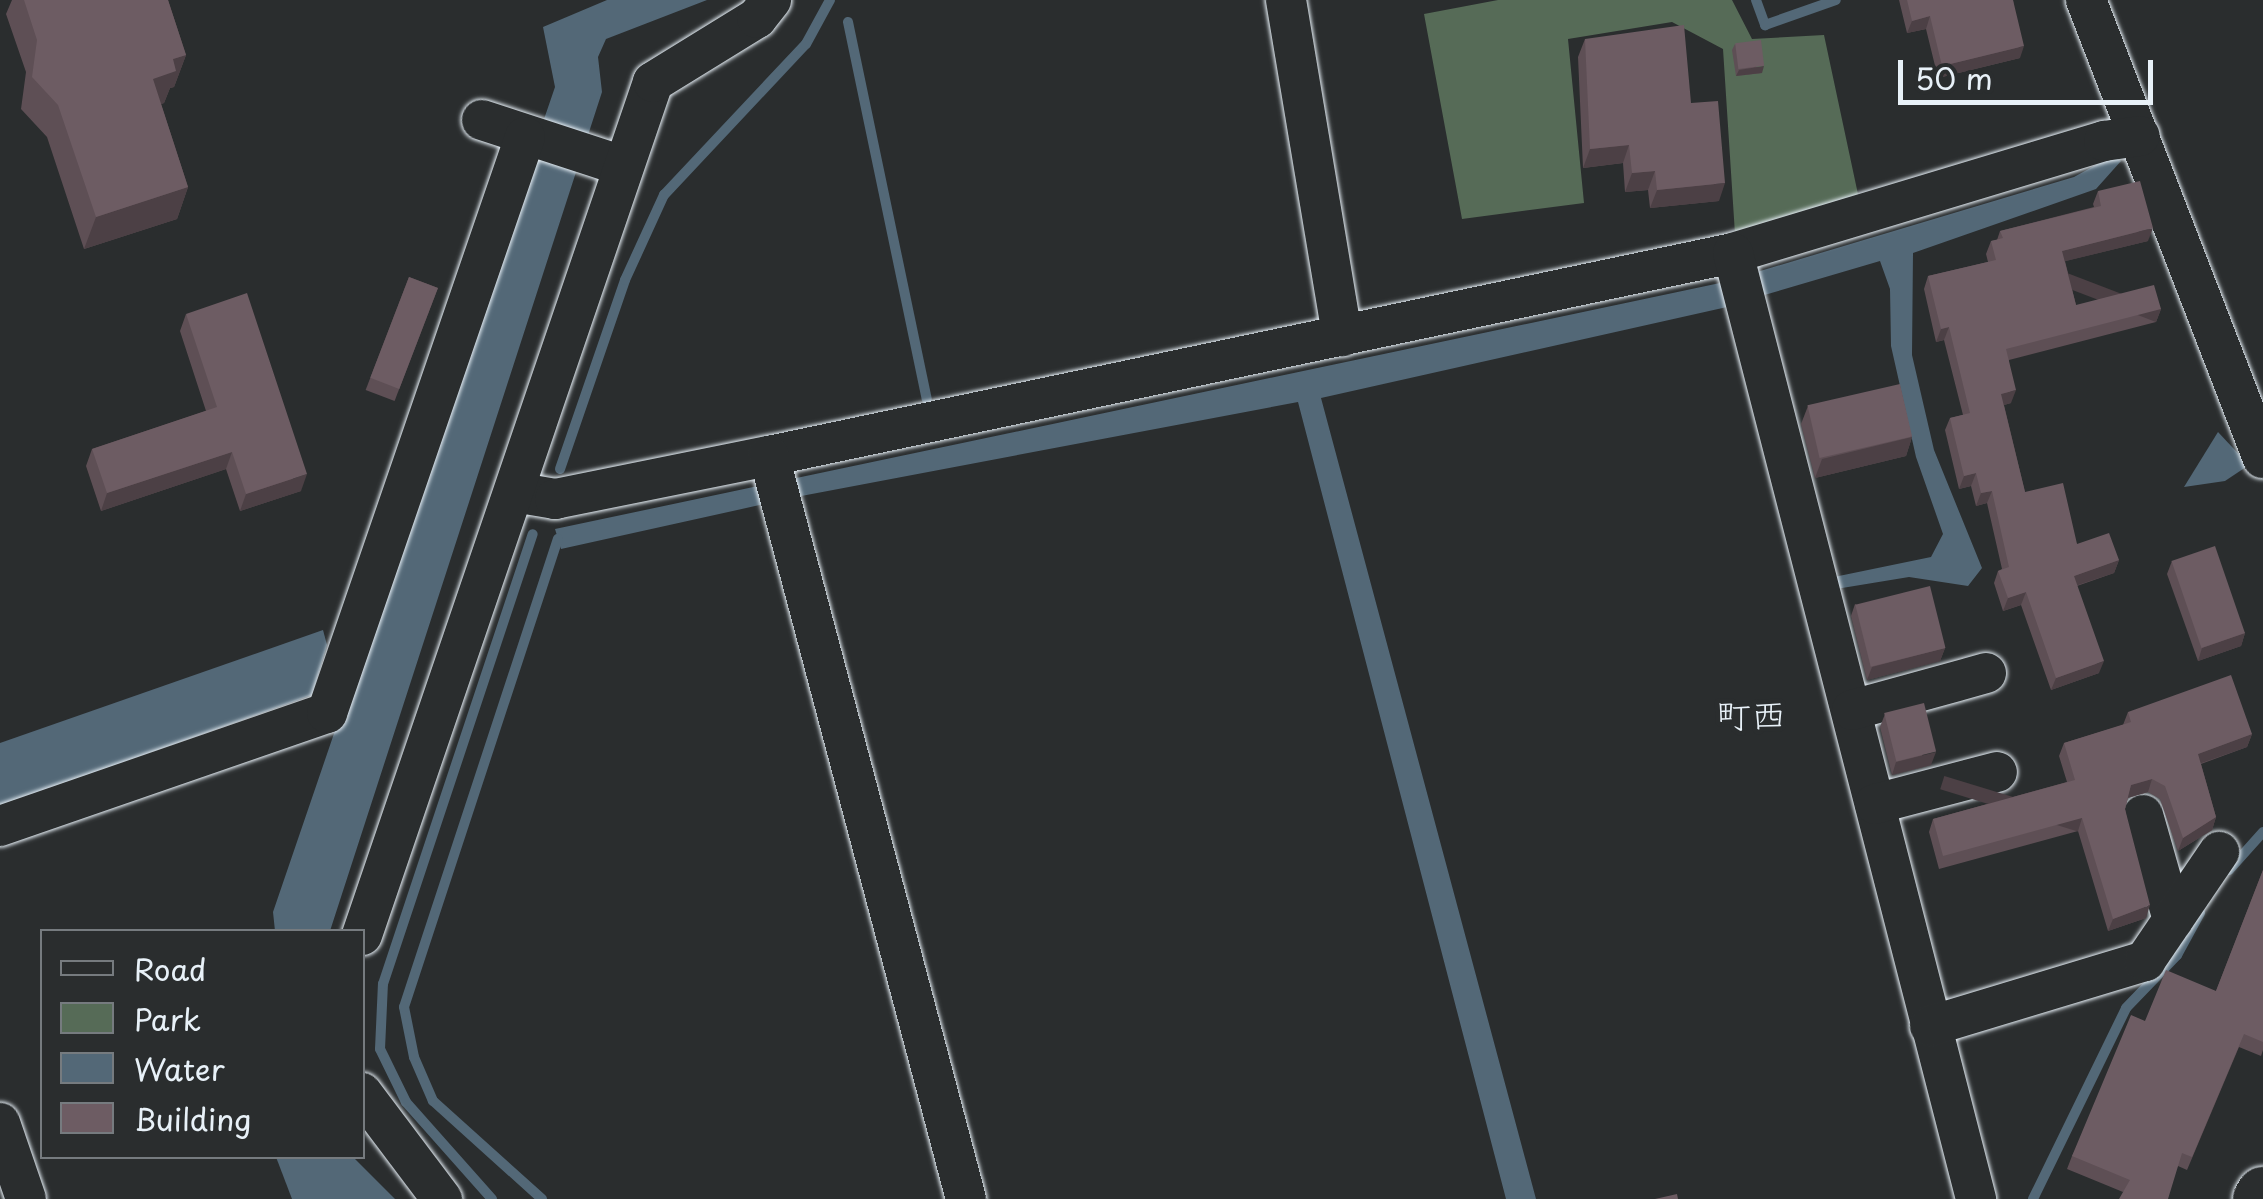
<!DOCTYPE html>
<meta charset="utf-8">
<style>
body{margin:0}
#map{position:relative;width:2263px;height:1199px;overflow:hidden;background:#2a2d2e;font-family:"Playpen Sans","Klee One",sans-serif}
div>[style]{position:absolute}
.green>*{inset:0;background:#566b57}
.water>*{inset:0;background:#536877}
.stream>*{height:10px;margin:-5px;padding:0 5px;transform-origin:5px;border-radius:5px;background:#536877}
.roads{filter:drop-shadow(0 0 2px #e8f1f8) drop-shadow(0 0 2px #e8f1f8)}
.street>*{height:40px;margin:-20px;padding:0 20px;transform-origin:20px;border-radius:20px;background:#2a2d2e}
.highway>*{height:55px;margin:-27.5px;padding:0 27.5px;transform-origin:27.5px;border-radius:27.5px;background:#2a2d2e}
.wall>*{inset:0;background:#5e4f55;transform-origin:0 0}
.shaded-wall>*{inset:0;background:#4c4045;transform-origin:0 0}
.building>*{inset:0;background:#6d5c63;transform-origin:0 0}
span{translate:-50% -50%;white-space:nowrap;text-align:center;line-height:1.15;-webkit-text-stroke:10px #2a2d2e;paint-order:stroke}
.neighbourhood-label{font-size:35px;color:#e8f1f8}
.legend{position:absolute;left:40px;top:929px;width:325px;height:230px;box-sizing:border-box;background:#2a2d2e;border:2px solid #767b7f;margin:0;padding:12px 18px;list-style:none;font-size:30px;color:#e8f1f8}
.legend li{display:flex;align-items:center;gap:20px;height:50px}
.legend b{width:50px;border:2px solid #767b7f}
.scale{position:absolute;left:1898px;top:60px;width:255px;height:45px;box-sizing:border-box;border:5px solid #e8f1f8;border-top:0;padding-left:12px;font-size:30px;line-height:35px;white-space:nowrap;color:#e8f1f8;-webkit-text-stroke:8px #2a2d2e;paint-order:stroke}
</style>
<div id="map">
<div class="green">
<i style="clip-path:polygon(1498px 0,1732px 0,1752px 39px,1824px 35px,1859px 199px,1735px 234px,1723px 49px,1672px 22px,1568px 39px,1584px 203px,1462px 219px,1424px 14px)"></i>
</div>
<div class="water">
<i style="clip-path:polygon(607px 0,707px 0,606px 39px,598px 57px,602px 92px,330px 931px,275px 931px,273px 912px,555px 87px,543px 27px)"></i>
<i style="clip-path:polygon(2112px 156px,2121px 161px,2096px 189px,1913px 253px,1912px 355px,1934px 450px,1982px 568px,1968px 586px,1909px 577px,1836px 589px,1834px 577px,1931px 557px,1943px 534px,1916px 457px,1891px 346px,1890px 289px,1880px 261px,1761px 296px,1757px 272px,2074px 177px)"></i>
<i style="clip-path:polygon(1720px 283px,1727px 307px,1321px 398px,1536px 1199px,1506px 1199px,1298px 402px,796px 497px,561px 549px,555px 529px)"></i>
<i style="clip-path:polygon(2218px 432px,2249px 465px,2225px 481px,2184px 487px)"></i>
<i style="clip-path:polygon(323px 630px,327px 645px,312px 695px,0 806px,0 743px)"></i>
<i style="clip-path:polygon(276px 1157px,353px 1157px,395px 1199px,292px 1199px)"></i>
</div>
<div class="stream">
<i style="left:1756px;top:0;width:27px;rotate:70deg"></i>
<i style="left:1765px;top:25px;width:75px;rotate:-19.4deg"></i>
<i style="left:848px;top:22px;width:385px;rotate:78.2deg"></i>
<i style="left:560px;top:469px;width:200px;rotate:-71deg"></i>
<i style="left:625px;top:280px;width:94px;rotate:-65.4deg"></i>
<i style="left:664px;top:195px;width:207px;rotate:-46.8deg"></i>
<i style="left:806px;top:44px;width:50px;rotate:-61.4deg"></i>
<i style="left:2229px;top:870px;width:51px;rotate:-48.2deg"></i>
<i style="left:492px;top:1199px;width:130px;rotate:-131.6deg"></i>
<i style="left:406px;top:1102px;width:59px;rotate:-116.1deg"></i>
<i style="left:380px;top:1049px;width:65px;rotate:-87.4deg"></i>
<i style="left:383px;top:984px;width:474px;rotate:-71.6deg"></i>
<i style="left:542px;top:1199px;width:147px;rotate:-138deg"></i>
<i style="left:433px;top:1101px;width:48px;rotate:-113.4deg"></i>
<i style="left:414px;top:1057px;width:51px;rotate:-101.3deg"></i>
<i style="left:404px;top:1007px;width:493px;rotate:-71.8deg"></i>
<i style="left:2033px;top:1199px;width:212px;rotate:-64deg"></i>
<i style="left:2126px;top:1008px;width:74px;rotate:-46.1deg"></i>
<i style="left:2177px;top:955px;width:48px;rotate:-61.3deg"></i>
</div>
<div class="roads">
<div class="street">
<i style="left:1286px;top:0;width:341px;rotate:80.5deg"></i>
<i style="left:2086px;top:0;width:491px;rotate:68.9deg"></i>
<i style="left:482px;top:120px;width:145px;rotate:18.1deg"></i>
<i style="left:1733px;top:253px;width:388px;rotate:-16.8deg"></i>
<i style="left:2104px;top:141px;width:36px;rotate:-8deg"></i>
<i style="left:769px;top:456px;width:985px;rotate:-11.89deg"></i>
<i style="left:1733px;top:253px;width:977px;rotate:75.59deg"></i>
<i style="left:514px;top:492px;width:42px;rotate:9.7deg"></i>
<i style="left:555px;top:499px;width:218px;rotate:-11.4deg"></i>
<i style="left:769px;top:456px;width:769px;rotate:75.15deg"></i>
<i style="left:1852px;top:710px;width:139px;rotate:-15.4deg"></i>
<i style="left:1875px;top:804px;width:126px;rotate:-14.7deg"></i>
<i style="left:2143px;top:815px;width:109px;rotate:74.1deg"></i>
<i style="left:0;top:826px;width:346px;rotate:-19.1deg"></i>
<i style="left:327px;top:713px;width:609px;rotate:-71.03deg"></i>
<i style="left:362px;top:935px;width:901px;rotate:-71.16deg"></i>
<i style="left:653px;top:82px;width:122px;rotate:-31.6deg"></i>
<i style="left:757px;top:18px;width:23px;rotate:-52deg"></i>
<i style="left:1930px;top:1026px;width:225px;rotate:-16.8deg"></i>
<i style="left:2145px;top:961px;width:132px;rotate:-55.8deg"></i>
<i style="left:362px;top:1093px;width:133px;rotate:53deg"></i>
<i style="left:0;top:1123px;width:80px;rotate:71.1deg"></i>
</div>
<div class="highway">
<i style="left:2260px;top:1199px;width:6px;rotate:-59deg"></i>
</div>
</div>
<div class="wall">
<i style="clip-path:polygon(12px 0,168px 0,186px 55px,174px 87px,170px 88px,164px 103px,161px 104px,188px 187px,177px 219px,84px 249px,47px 137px,21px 109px,26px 72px,6px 14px)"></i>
<i style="clip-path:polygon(1899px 0,2013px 0,2020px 58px,1938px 78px,1926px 29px,1907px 33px)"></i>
<i style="clip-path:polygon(1585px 39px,1691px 103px,1719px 201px,1650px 208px,1648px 190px,1625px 192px,1623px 163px,1583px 168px,1578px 57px)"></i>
<i style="clip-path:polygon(1735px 44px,1762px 73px,1736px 76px,1732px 50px)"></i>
<i style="clip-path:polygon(2098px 191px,2148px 241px,2065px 261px,2076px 305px,2161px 309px,2156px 322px,2009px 360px,2011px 403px,2004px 405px,2025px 492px,2077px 544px,2119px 560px,2114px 573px,2077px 586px,2099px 673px,2051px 690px,2021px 605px,2003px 611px,1994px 583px,1998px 571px,2002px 569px,1987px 503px,1976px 506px,1971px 486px,1959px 489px,1945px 430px,1950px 418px,1963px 415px,1944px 340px,1936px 342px,1924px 289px,1928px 276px,1988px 262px,1986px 254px,1991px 241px,1997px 240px,2000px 231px,2094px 207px,2093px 204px)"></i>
<i style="left:409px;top:277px;width:31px;height:121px;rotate:21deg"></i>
<i style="clip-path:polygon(186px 314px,301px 491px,240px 511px,226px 469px,101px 511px,86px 466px,92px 449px,206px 411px,180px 331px)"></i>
<i style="clip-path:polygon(1808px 406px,1912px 437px,1906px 456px,1815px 478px,1801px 424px)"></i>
<i style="clip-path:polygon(2172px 561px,2245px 633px,2241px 646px,2198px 661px,2167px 574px)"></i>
<i style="clip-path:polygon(1855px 604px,1945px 648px,1940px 661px,1867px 680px,1851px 616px)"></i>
<i style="clip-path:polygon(2128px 712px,2252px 734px,2247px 747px,2201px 764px,2216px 817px,2212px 830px,2178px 851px,2160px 799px,2148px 792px,2128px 798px,2125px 809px,2146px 918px,2108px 931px,2078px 831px,1939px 869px,1929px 832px,1933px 819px,2067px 782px,2059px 756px,2064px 743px,2123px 725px)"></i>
<i style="clip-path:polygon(1885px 714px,1931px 765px,1892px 775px,1880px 727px)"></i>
<i style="clip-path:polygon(2263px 870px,2263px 1050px,2261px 1056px,2239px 1047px,2187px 1170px,2178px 1166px,2123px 1192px,2067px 1169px,2072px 1156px,2145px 1021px,2216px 991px)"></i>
</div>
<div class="shaded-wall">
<i style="clip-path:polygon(1930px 16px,1926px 29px,1907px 33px,1912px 21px)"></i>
<i style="clip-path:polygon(2024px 46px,2020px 58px,1938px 78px,1942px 66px)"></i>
<i style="clip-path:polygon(186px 55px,174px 87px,170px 88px,164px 103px,141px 111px,153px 79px,173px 59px)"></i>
<i style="clip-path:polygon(1764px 66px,1762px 73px,1736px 76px,1739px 70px)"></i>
<i style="clip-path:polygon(1629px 145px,1623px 163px,1583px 168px,1590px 149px)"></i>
<i style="clip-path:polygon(1655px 171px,1648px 190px,1625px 192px,1632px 173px)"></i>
<i style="clip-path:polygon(1725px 183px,1719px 201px,1650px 208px,1657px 190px)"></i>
<i style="clip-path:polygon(188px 187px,177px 219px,84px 249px,96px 217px)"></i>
<i style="clip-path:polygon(2153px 228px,2148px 241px,2058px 263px,2062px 251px)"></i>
<i style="left:2161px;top:309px;width:14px;height:160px;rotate:111deg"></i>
<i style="clip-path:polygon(1949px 327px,1944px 340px,1936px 342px,1941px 329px)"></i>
<i style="clip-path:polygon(2016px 390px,2011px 403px,1997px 407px,2001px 394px)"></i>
<i style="clip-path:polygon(1912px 437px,1906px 456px,1815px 478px,1822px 459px)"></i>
<i style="clip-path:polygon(232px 452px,226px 469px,101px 511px,107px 493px)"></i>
<i style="clip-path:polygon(1976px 473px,1971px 486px,1959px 489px,1964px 476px)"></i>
<i style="clip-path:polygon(307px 474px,301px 491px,240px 511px,246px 494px)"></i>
<i style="clip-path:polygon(1992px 491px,1987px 503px,1976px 506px,1981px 493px)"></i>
<i style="clip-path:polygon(2119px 560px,2114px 573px,2069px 588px,2074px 576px)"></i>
<i style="clip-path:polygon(2026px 592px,2021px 605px,2003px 611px,2008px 598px)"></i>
<i style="clip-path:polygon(2245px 633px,2241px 646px,2198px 661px,2202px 648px)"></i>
<i style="clip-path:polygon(1945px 648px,1940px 661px,1867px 680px,1872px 667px)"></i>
<i style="clip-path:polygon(2104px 661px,2099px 673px,2051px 690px,2056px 678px)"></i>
<i style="clip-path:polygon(2252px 734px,2247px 747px,2193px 766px,2198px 754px)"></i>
<i style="clip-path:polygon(1936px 752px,1931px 765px,1892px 775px,1896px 762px)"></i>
<i style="clip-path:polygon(2152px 779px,2148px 792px,2127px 798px,2131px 785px)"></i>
<i style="clip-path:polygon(2216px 817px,2212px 830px,2178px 851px,2183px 838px)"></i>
<i style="left:2082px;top:818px;width:14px;height:144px;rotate:107deg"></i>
<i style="clip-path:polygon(2150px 905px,2146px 918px,2108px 931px,2113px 919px)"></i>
</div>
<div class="building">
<i style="clip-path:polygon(24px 0,168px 0,186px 55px,173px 59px,176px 71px,153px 79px,188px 187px,96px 217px,58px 105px,32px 77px,37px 40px)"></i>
<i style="clip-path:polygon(1907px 0,2013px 0,2024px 46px,1942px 66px,1930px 16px,1912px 21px)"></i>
<i style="clip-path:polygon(1684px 25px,1691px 103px,1718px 101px,1725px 183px,1657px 190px,1655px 171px,1632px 173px,1629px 145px,1590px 149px,1585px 39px)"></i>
<i style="left:1761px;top:40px;width:26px;height:26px;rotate:83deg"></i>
<i style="clip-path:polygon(2140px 181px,2153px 228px,2062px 251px,2076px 305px,2154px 285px,2161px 309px,2006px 349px,2016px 390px,2001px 394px,2025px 492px,2063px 483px,2077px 544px,2109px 533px,2119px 560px,2074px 576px,2104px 661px,2056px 678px,2026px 592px,2008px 598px,1998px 571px,2009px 567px,1992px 491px,1981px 493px,1976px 473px,1964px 476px,1950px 418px,1970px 413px,1949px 327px,1941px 329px,1928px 276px,1996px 260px,1991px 241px,2003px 238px,2000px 231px,2101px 206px,2098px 191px)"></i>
<i style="left:409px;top:277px;width:31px;height:108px;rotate:21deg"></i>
<i style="clip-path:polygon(247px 293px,307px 474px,246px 494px,232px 452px,107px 493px,92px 449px,217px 407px,186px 314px)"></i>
<i style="left:1900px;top:384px;width:54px;height:95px;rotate:77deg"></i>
<i style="left:2215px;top:546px;width:92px;height:46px;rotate:71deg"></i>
<i style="left:1930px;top:586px;width:64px;height:77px;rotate:76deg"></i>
<i style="clip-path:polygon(2231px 675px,2252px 734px,2198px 754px,2216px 817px,2183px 838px,2165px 786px,2152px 779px,2131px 785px,2125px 809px,2150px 905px,2113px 919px,2082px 818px,1943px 856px,1933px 819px,2075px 780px,2064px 743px,2131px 722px,2128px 712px)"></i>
<i style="left:1924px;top:703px;width:50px;height:41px;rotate:76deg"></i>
<i style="clip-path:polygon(2263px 870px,2263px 1042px,2244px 1034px,2192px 1157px,2182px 1153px,2168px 1199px,2119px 1199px,2130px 1180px,2072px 1156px,2131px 1015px,2145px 1021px,2166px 970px,2216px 991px)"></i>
<i style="clip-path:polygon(1677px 1194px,1678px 1199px,1655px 1199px)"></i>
</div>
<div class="neighbourhood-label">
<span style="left:1751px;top:714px">町西</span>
</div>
<ul class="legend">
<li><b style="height:12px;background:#2a2d2e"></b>Road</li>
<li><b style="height:28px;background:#566b57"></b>Park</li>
<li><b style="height:28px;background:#536877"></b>Water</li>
<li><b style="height:28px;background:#6d5c63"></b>Building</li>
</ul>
<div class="scale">50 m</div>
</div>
